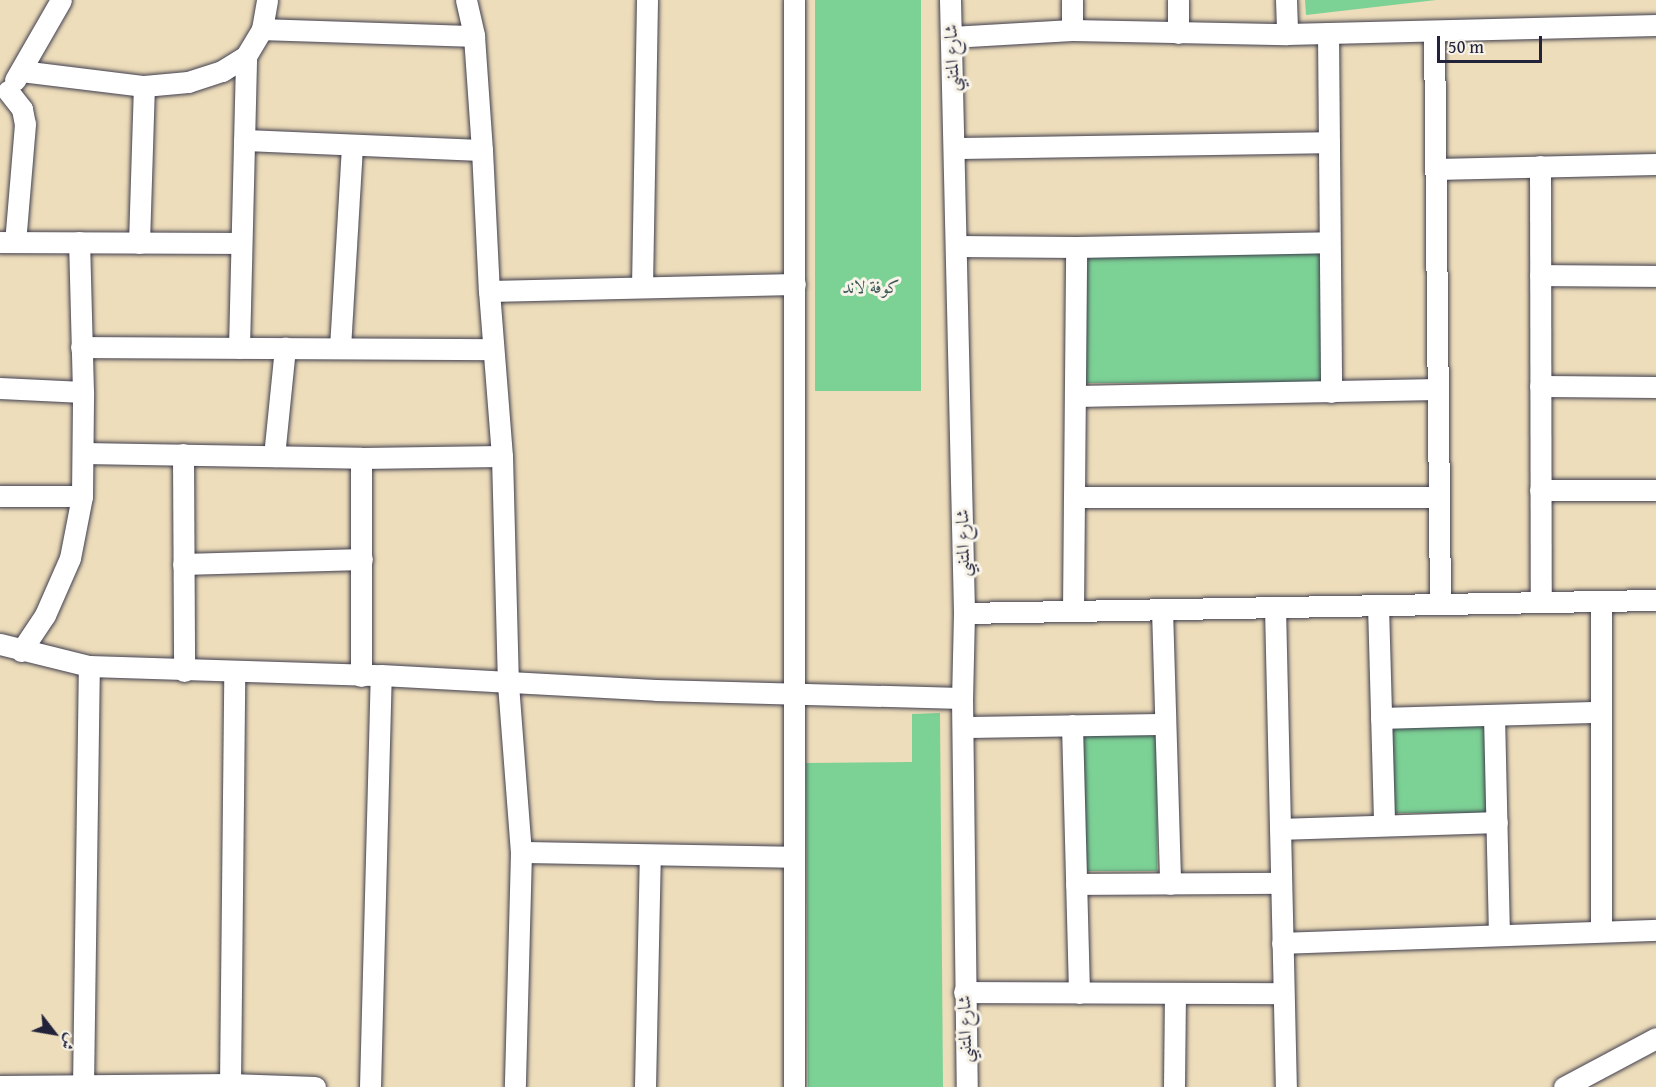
<!DOCTYPE html>
<meta charset="utf-8">
<style>
body{margin:0}
#map{position:relative;width:1656px;height:1087px;overflow:hidden;background:#edddba;font-family:"Gentium Book Plus",Amiri,serif}
div>[style]{position:absolute}
.green>*{inset:0;background:#7cd195;transform-origin:0 0}
.roads{filter:drop-shadow(0 0 2px #403e4e) drop-shadow(0 0 2px #403e4e)}
.minor>*{height:21px;margin:-10.5px;padding:0 10.5px;transform-origin:10.5px;border-radius:10.5px;background:#fff}
span{translate:-50% -50%;white-space:nowrap;text-align:center;line-height:1.15;-webkit-text-stroke:6px #f7f3e8;paint-order:stroke}
.street-label{font-size:18px;color:#22223b}
.park-label{font-size:18px;color:#3d5756}
.north{position:absolute;left:24px;top:1003px;width:60px;height:60px;-webkit-text-stroke:4px #f7f3e8;paint-order:stroke;rotate:121deg;font-size:16px;font-weight:700;line-height:24px;text-align:center;color:#22223b}
.north::after{content:'';display:block;margin:auto;width:21px;height:27px;background:#22223b;clip-path:polygon(50% 0,100% 100%,50% 72%,0 100%)}
.scale{position:absolute;left:1437px;top:36px;width:105px;height:27px;box-sizing:border-box;border:3px solid #22223b;border-top:0;padding-left:8px;font-size:18px;line-height:21px;white-space:nowrap;color:#22223b;-webkit-text-stroke:4px #f7f3e8;paint-order:stroke}
</style>
<div id="map">
<div class="green">
<i style="left:815px;top:0;width:106px;height:391px"></i>
<i style="clip-path:polygon(1305px 0,1436px 0,1306px 15px)"></i>
<i style="left:1321px;top:253px;width:130px;height:237px;rotate:90deg"></i>
<i style="clip-path:polygon(940px 713px,943px 1087px,808px 1087px,806px 763px,912px 762px,912px 714px)"></i>
<i style="left:1487px;top:726px;width:87px;height:95px;rotate:90deg"></i>
<i style="left:1157px;top:733px;width:138px;height:74px;rotate:90deg"></i>
</div>
<div class="roads">
<div class="minor">
<i style="left:466px;top:0;width:37px;rotate:77deg"></i>
<i style="left:474px;top:36px;width:114px;rotate:86deg"></i>
<i style="left:482px;top:150px;width:141px;rotate:87.2deg"></i>
<i style="left:489px;top:291px;width:166px;rotate:85.5deg"></i>
<i style="left:502px;top:456px;width:228px;rotate:88.5deg"></i>
<i style="left:508px;top:684px;width:169px;rotate:85.6deg"></i>
<i style="left:521px;top:852px;width:235px;rotate:91.5deg"></i>
<i style="left:794px;top:0;width:1087px;rotate:90deg"></i>
<i style="left:950px;top:0;width:613px;rotate:88.69deg"></i>
<i style="left:964px;top:613px;width:85px;rotate:91.3deg"></i>
<i style="left:962px;top:698px;width:389px;rotate:89.3deg"></i>
<i style="left:1072px;top:0;width:30px;rotate:90deg"></i>
<i style="left:1178px;top:0;width:33px;rotate:90deg"></i>
<i style="left:1286px;top:0;width:34px;rotate:88deg"></i>
<i style="left:262px;top:29px;width:212px;rotate:1.9deg"></i>
<i style="left:1434px;top:31px;width:573px;rotate:89.4deg"></i>
<i style="left:1328px;top:33px;width:359px;rotate:89.5deg"></i>
<i style="left:951px;top:37px;width:121px;rotate:-3.3deg"></i>
<i style="left:1072px;top:30px;width:215px;rotate:1.1deg"></i>
<i style="left:1287px;top:34px;width:369px;rotate:-1.4deg"></i>
<i style="left:21px;top:71px;width:124px;rotate:7deg"></i>
<i style="left:144px;top:86px;width:44px;rotate:-5.2deg"></i>
<i style="left:188px;top:82px;width:36px;rotate:-18deg"></i>
<i style="left:222px;top:71px;width:28px;rotate:-32deg"></i>
<i style="left:246px;top:56px;width:31px;rotate:-59deg"></i>
<i style="left:262px;top:29px;width:29px;rotate:-80deg"></i>
<i style="left:15px;top:80px;width:92px;rotate:-60.1deg"></i>
<i style="left:8px;top:91px;width:23px;rotate:52deg"></i>
<i style="left:22px;top:109px;width:15px;rotate:79deg"></i>
<i style="left:25px;top:124px;width:118px;rotate:94.8deg"></i>
<i style="left:244px;top:140px;width:238px;rotate:2.4deg"></i>
<i style="left:955px;top:148px;width:374px;rotate:-0.9deg"></i>
<i style="left:1540px;top:166px;width:436px;rotate:89.9deg"></i>
<i style="left:1435px;top:169px;width:221px;rotate:-1.3deg"></i>
<i style="left:0;top:242px;width:241px;rotate:0.2deg"></i>
<i style="left:139px;top:243px;width:157px;rotate:-88.2deg"></i>
<i style="left:957px;top:246px;width:119px;rotate:0.5deg"></i>
<i style="left:1076px;top:247px;width:253px;rotate:-1.1deg"></i>
<i style="left:1540px;top:275px;width:116px;rotate:0.5deg"></i>
<i style="left:642px;top:287px;width:287px;rotate:-89deg"></i>
<i style="left:489px;top:291px;width:306px;rotate:-1.3deg"></i>
<i style="left:81px;top:347px;width:412px;rotate:0.3deg"></i>
<i style="left:239px;top:348px;width:292px;rotate:-88.6deg"></i>
<i style="left:340px;top:348px;width:203px;rotate:-86.6deg"></i>
<i style="left:1540px;top:386px;width:116px;rotate:0.5deg"></i>
<i style="left:0;top:388px;width:83px;rotate:2.8deg"></i>
<i style="left:1075px;top:396px;width:363px;rotate:-1.1deg"></i>
<i style="left:83px;top:453px;width:278px;rotate:1deg"></i>
<i style="left:361px;top:458px;width:141px;rotate:-0.8deg"></i>
<i style="left:183px;top:454px;width:217px;rotate:89.7deg"></i>
<i style="left:274px;top:456px;width:109px;rotate:-84.2deg"></i>
<i style="left:1540px;top:490px;width:116px"></i>
<i style="left:0;top:496px;width:82px"></i>
<i style="left:1074px;top:497px;width:365px"></i>
<i style="left:183px;top:564px;width:179px;rotate:-1.6deg"></i>
<i style="left:1601px;top:601px;width:330px;rotate:90deg"></i>
<i style="left:1378px;top:605px;width:220px;rotate:88.4deg"></i>
<i style="left:1275px;top:607px;width:480px;rotate:88.7deg"></i>
<i style="left:1162px;top:609px;width:275px;rotate:88.3deg"></i>
<i style="left:1073px;top:611px;width:364px;rotate:-89.5deg"></i>
<i style="left:964px;top:613px;width:692px;rotate:-1.08deg"></i>
<i style="left:0;top:644px;width:92px;rotate:13.9deg"></i>
<i style="left:89px;top:666px;width:292px;rotate:1.8deg"></i>
<i style="left:381px;top:675px;width:275px;rotate:3.1deg"></i>
<i style="left:656px;top:690px;width:306px;rotate:1.5deg"></i>
<i style="left:21px;top:651px;width:43px;rotate:-56.3deg"></i>
<i style="left:45px;top:615px;width:62px;rotate:-66.3deg"></i>
<i style="left:70px;top:558px;width:63px;rotate:-79deg"></i>
<i style="left:82px;top:496px;width:104px;rotate:-89.4deg"></i>
<i style="left:83px;top:392px;width:150px;rotate:-91.5deg"></i>
<i style="left:361px;top:676px;width:218px;rotate:-90deg"></i>
<i style="left:1494px;top:715px;width:219px;rotate:88.7deg"></i>
<i style="left:1381px;top:718px;width:219px;rotate:-1.6deg"></i>
<i style="left:1072px;top:725px;width:268px;rotate:88.5deg"></i>
<i style="left:963px;top:727px;width:202px;rotate:-0.9deg"></i>
<i style="left:1280px;top:829px;width:217px;rotate:-1.8deg"></i>
<i style="left:521px;top:852px;width:273px;rotate:1deg"></i>
<i style="left:1076px;top:884px;width:205px;rotate:-0.3deg"></i>
<i style="left:1282px;top:943px;width:374px;rotate:-2deg"></i>
<i style="left:964px;top:992px;width:319px;rotate:0.2deg"></i>
<i style="left:230px;top:1084px;width:413px;rotate:-89.4deg"></i>
<i style="left:0;top:1086px;width:230px;rotate:-0.5deg"></i>
<i style="left:230px;top:1084px;width:85px;rotate:2deg"></i>
<i style="left:83px;top:1087px;width:421px;rotate:-89.2deg"></i>
<i style="left:370px;top:1087px;width:412px;rotate:-88.5deg"></i>
<i style="left:645px;top:1087px;width:232px;rotate:-88.8deg"></i>
<i style="left:1174px;top:1087px;width:94px;rotate:-89.4deg"></i>
<i style="left:1564px;top:1087px;width:104px;rotate:-28deg"></i>
</div>
</div>
<div class="street-label">
<span style="left:952px;top:58px;rotate:-92deg">شارع المتنبي</span>
<span style="left:963px;top:543px;rotate:-91deg">شارع المتنبي</span>
<span style="left:965px;top:1029px;rotate:-91deg">شارع المتنبي</span>
</div>
<div class="park-label">
<span style="left:871px;top:287px">كوفة لاند</span>
</div>
<div class="north">ش</div>
<div class="scale">50 m</div>
</div>
